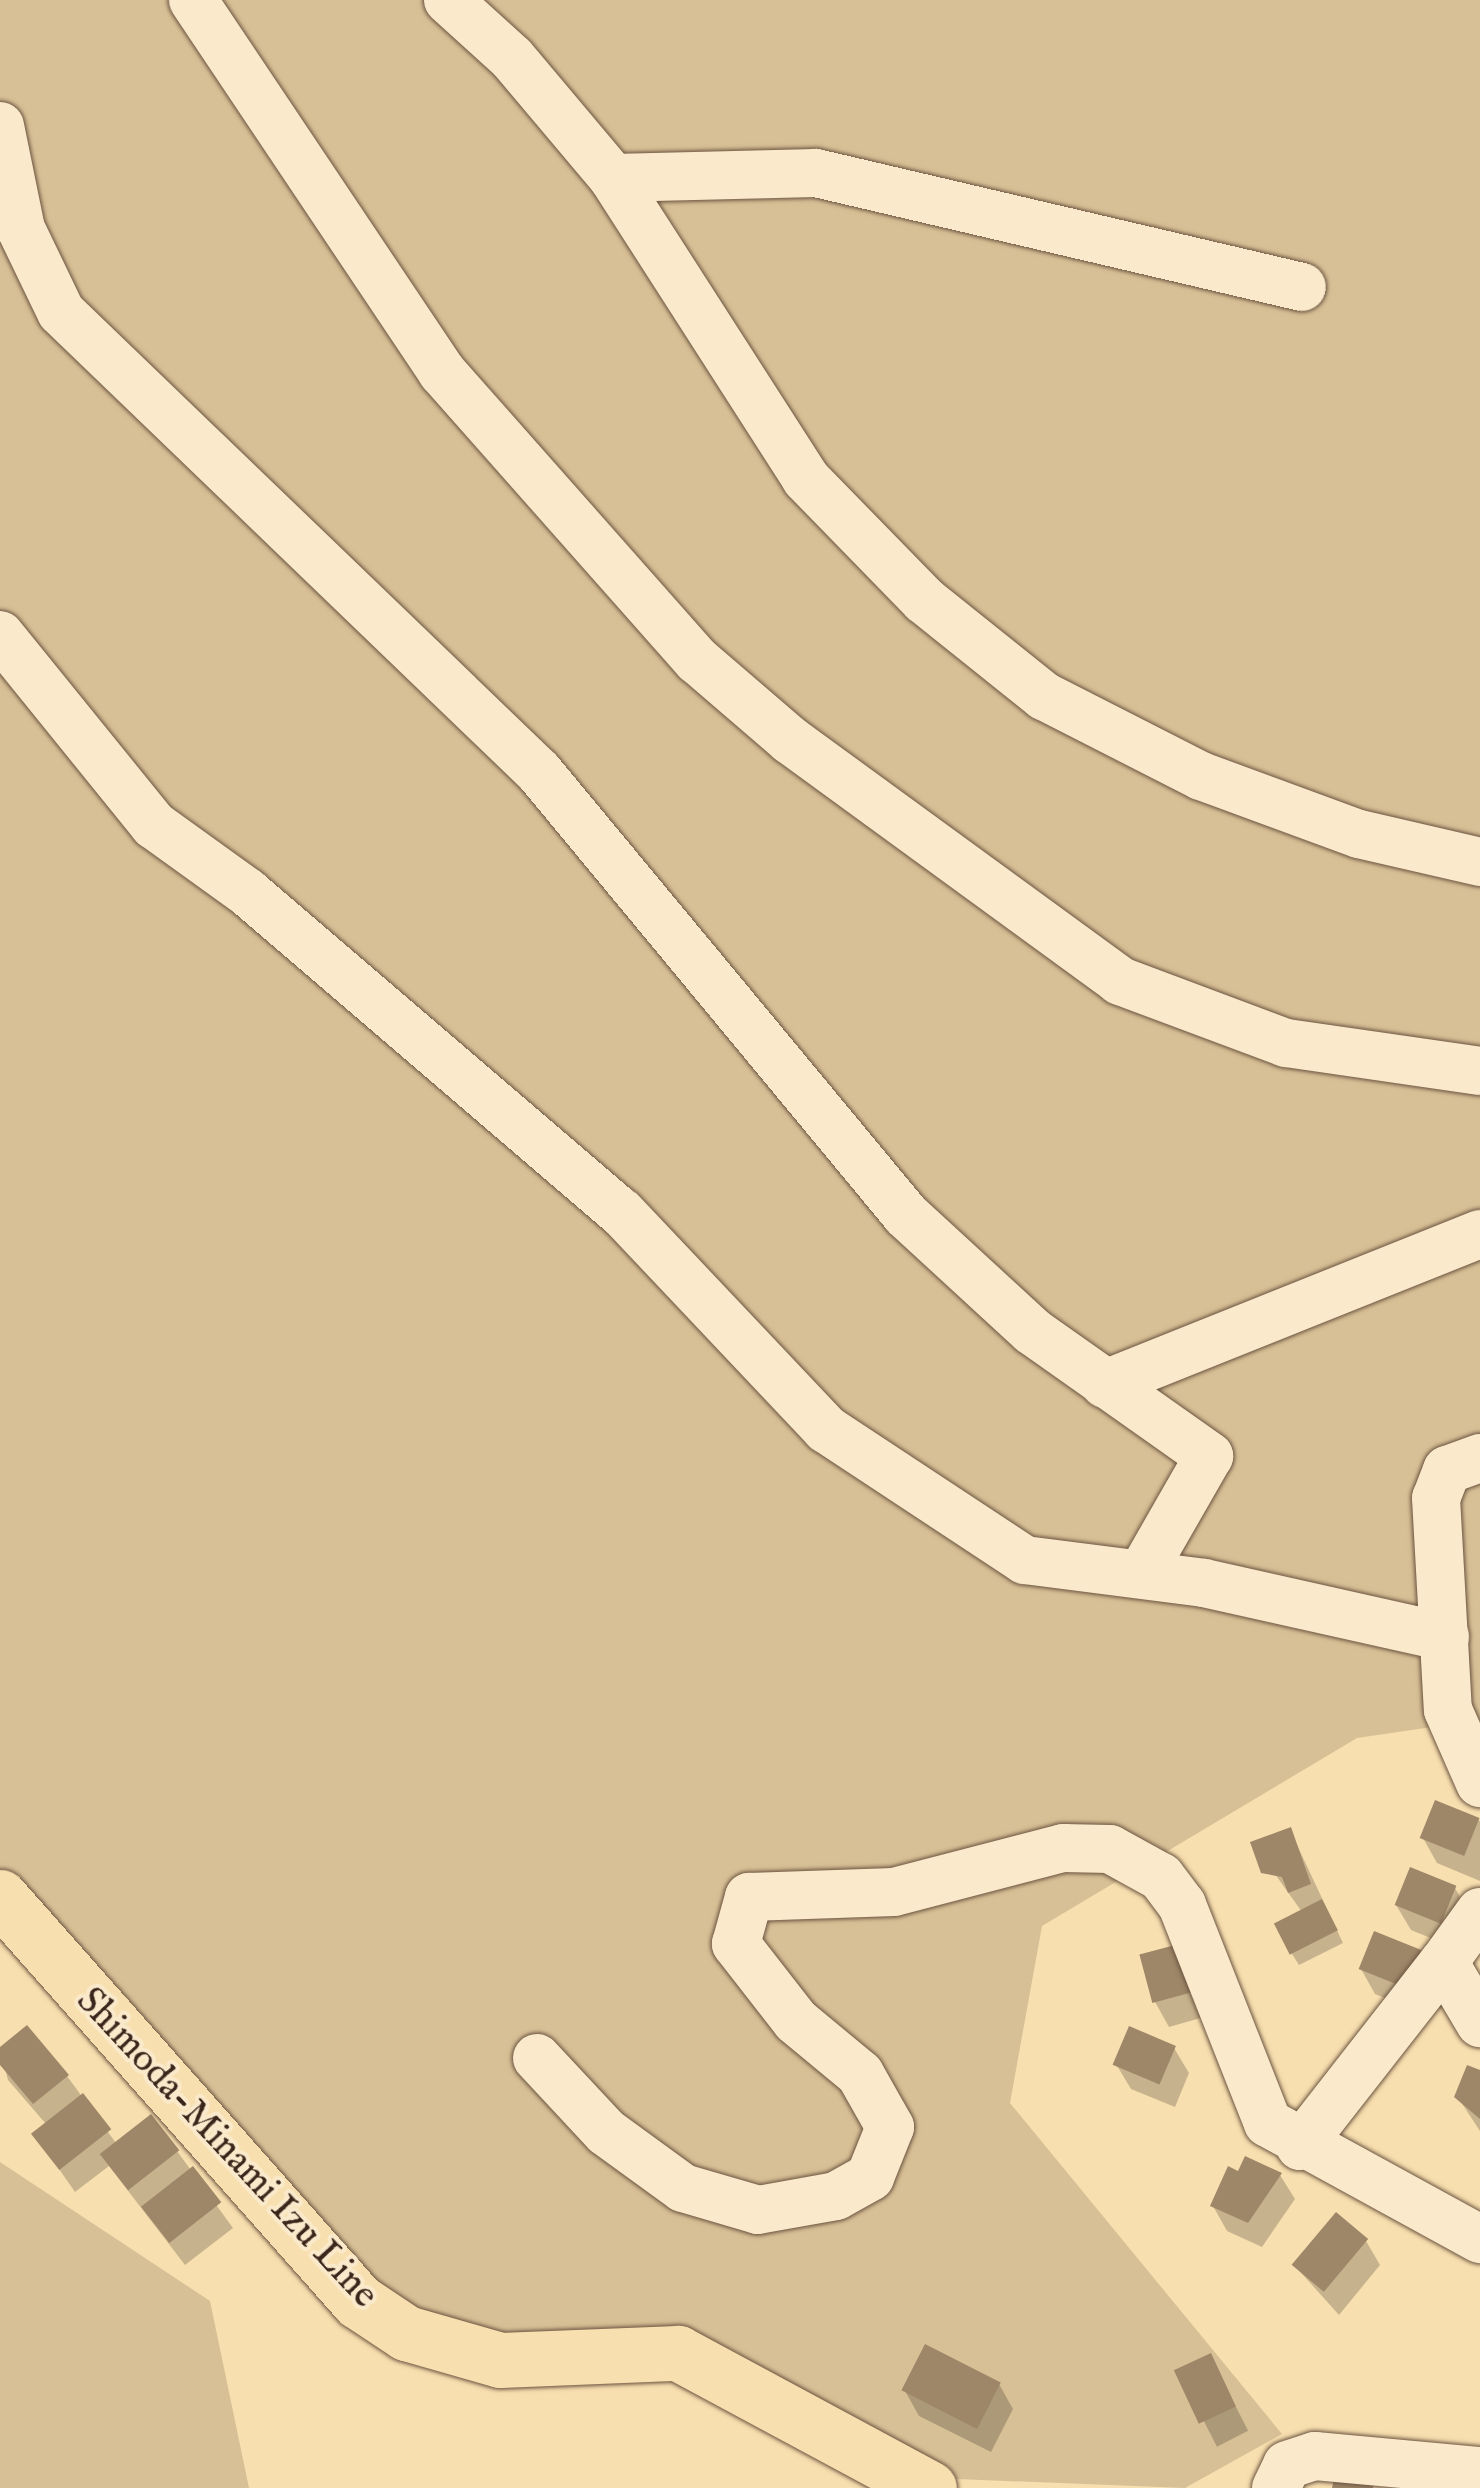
<!DOCTYPE html>
<style>
body{margin:0}
#map{position:relative;width:1480px;height:2488px;overflow:hidden;background:#f8dfaf;font-family:"IM FELL English",serif}
div>[style]{position:absolute}
.green>*{inset:0;background:#d8c096}
.shadow>*{inset:0;background:#0003;transform-origin:0 0}
.building>*{inset:0;background:#9e8668;transform-origin:0 0}
.roads{filter:drop-shadow(0 0 2px #6b5441) drop-shadow(0 0 2px #6b5441)}
.minor>*{height:48px;margin:-24px;padding:0 24px;transform-origin:24px;border-radius:24px;background:#faeacb}
.major>*{height:55px;margin:-27.5px;padding:0 27.5px;transform-origin:27.5px;border-radius:27.5px;background:#f8dfaf}
span{translate:-50% -50%;white-space:nowrap;text-align:center;line-height:1.15;-webkit-text-stroke:8px #faeacb;paint-order:stroke}
.street-label{font-size:38px;color:#3c261c}
</style>
<div id="map">
<div class="green">
<i style="clip-path:polygon(0 0,1480px 0,1480px 1720px,1357px 1738px,1042px 1926px,1010px 2103px,1282px 2434px,1185px 2488px,906px 2477px,678px 2353px,406px 2333px,0 1871px)"></i>
<i style="clip-path:polygon(0 2162px,210px 2301px,249px 2488px,0 2488px)"></i>
</div>
<div class="shadow">
<i style="clip-path:polygon(1437px 1803px,1480px 1821px,1480px 1881px,1437px 1863px,1423px 1838px)"></i>
<i style="clip-path:polygon(1290px 1830px,1343px 1943px,1299px 1965px,1292px 1954px,1302px 1912px,1253px 1843px)"></i>
<i style="clip-path:polygon(1455px 1888px,1469px 1913px,1455px 1948px,1411px 1930px,1396px 1905px)"></i>
<i style="clip-path:polygon(1419px 1952px,1433px 1977px,1419px 2012px,1375px 1994px,1361px 1969px)"></i>
<i style="clip-path:polygon(1192px 1971px,1204px 2017px,1169px 2027px,1155px 2002px)"></i>
<i style="clip-path:polygon(1174px 2048px,1189px 2073px,1175px 2107px,1131px 2089px,1116px 2064px)"></i>
<i style="clip-path:polygon(0 2050px,67px 2076px,116px 2143px,177px 2151px,233px 2228px,185px 2265px,109px 2166px,75px 2192px,34px 2133px,46px 2124px,8px 2080px)"></i>
<i style="clip-path:polygon(1480px 2073px,1480px 2131px,1457px 2096px)"></i>
<i style="clip-path:polygon(1239px 2174px,1280px 2175px,1295px 2199px,1262px 2247px,1227px 2231px,1213px 2206px)"></i>
<i style="clip-path:polygon(1366px 2241px,1380px 2265px,1339px 2315px,1295px 2266px)"></i>
<i style="left:1210px;top:2356px;width:84px;height:35px;rotate:63deg"></i>
<i style="clip-path:polygon(999px 2384px,1013px 2409px,991px 2452px,919px 2416px,905px 2391px)"></i>
</div>
<div class="building">
<i style="left:1435px;top:1800px;width:48px;height:41px;rotate:22deg"></i>
<i style="clip-path:polygon(1291px 1827px,1311px 1884px,1288px 1893px,1282px 1877px,1261px 1873px,1250px 1842px)"></i>
<i style="left:1410px;top:1867px;width:50px;height:41px;rotate:22deg"></i>
<i style="left:1322px;top:1899px;width:35px;height:54px;rotate:63deg"></i>
<i style="left:1374px;top:1931px;width:51px;height:41px;rotate:22deg"></i>
<i style="left:1179px;top:1944px;width:50px;height:41px;rotate:75deg"></i>
<i style="clip-path:polygon(27px 2025px,69px 2075px,33px 2104px,0 2065px,0 2047px)"></i>
<i style="left:1129px;top:2026px;width:51px;height:42px;rotate:23deg"></i>
<i style="clip-path:polygon(1467px 2065px,1480px 2070px,1480px 2119px,1454px 2097px)"></i>
<i style="left:83px;top:2093px;width:46px;height:66px;rotate:52deg"></i>
<i style="left:151px;top:2114px;width:46px;height:65px;rotate:52deg"></i>
<i style="clip-path:polygon(1245px 2156px,1282px 2173px,1248px 2223px,1210px 2206px,1228px 2166px,1238px 2171px)"></i>
<i style="left:193px;top:2166px;width:46px;height:66px;rotate:52deg"></i>
<i style="left:1336px;top:2212px;width:42px;height:69px;rotate:40deg"></i>
<i style="left:925px;top:2344px;width:85px;height:52px;rotate:27deg"></i>
<i style="left:1211px;top:2353px;width:59px;height:41px;rotate:65deg"></i>
<i style="clip-path:polygon(1335px 2475px,1374px 2483px,1373px 2488px,1332px 2488px)"></i>
</div>
<div class="roads">
<div class="minor">
<i style="left:193px;top:0;width:448px;rotate:56.2deg"></i>
<i style="left:442px;top:372px;width:385px;rotate:48.5deg"></i>
<i style="left:697px;top:660px;width:123px;rotate:40.7deg"></i>
<i style="left:790px;top:740px;width:409px;rotate:36.1deg"></i>
<i style="left:1120px;top:981px;width:177px;rotate:20.5deg"></i>
<i style="left:1286px;top:1043px;width:196px;rotate:8.2deg"></i>
<i style="left:448px;top:0;width:86px;rotate:42.2deg"></i>
<i style="left:512px;top:58px;width:157px;rotate:49.9deg"></i>
<i style="left:613px;top:178px;width:358px;rotate:57.3deg"></i>
<i style="left:806px;top:479px;width:169px;rotate:45.7deg"></i>
<i style="left:924px;top:600px;width:154px;rotate:38.7deg"></i>
<i style="left:1044px;top:696px;width:176px;rotate:27deg"></i>
<i style="left:1201px;top:776px;width:168px;rotate:20.2deg"></i>
<i style="left:1359px;top:834px;width:124px;rotate:13deg"></i>
<i style="left:0;top:126px;width:105px;rotate:78.5deg"></i>
<i style="left:21px;top:229px;width:92px;rotate:64.3deg"></i>
<i style="left:61px;top:312px;width:663px;rotate:43.9deg"></i>
<i style="left:539px;top:772px;width:575px;rotate:50.36deg"></i>
<i style="left:906px;top:1215px;width:171px;rotate:42.6deg"></i>
<i style="left:1032px;top:1331px;width:217px;rotate:35.2deg"></i>
<i style="left:1209px;top:1456px;width:135px;rotate:119.8deg"></i>
<i style="left:613px;top:178px;width:203px;rotate:-1.4deg"></i>
<i style="left:816px;top:173px;width:499px;rotate:13.2deg"></i>
<i style="left:0;top:635px;width:245px;rotate:51deg"></i>
<i style="left:154px;top:825px;width:115px;rotate:35.8deg"></i>
<i style="left:247px;top:892px;width:492px;rotate:40.6deg"></i>
<i style="left:621px;top:1212px;width:299px;rotate:46.6deg"></i>
<i style="left:826px;top:1429px;width:238px;rotate:33.4deg"></i>
<i style="left:1025px;top:1560px;width:180px;rotate:7.3deg"></i>
<i style="left:1204px;top:1583px;width:247px;rotate:12.6deg"></i>
<i style="left:1105px;top:1384px;width:404px;rotate:-21.8deg"></i>
<i style="left:1480px;top:1458px;width:35px;rotate:160deg"></i>
<i style="left:1447px;top:1470px;width:30px;rotate:111deg"></i>
<i style="left:1436px;top:1498px;width:212px;rotate:86.8deg"></i>
<i style="left:1448px;top:1710px;width:80px;rotate:66.3deg"></i>
<i style="left:1480px;top:1912px;width:62px;rotate:125.8deg"></i>
<i style="left:1444px;top:1962px;width:71px;rotate:59.5deg"></i>
<i style="left:537px;top:2058px;width:101px;rotate:47deg"></i>
<i style="left:606px;top:2132px;width:95px;rotate:36deg"></i>
<i style="left:683px;top:2188px;width:78px;rotate:16.3deg"></i>
<i style="left:758px;top:2210px;width:79px;rotate:-10.2deg"></i>
<i style="left:836px;top:2196px;width:39px;rotate:-29deg"></i>
<i style="left:870px;top:2177px;width:54px;rotate:-68.2deg"></i>
<i style="left:890px;top:2127px;width:61px;rotate:-119.5deg"></i>
<i style="left:860px;top:2074px;width:83px;rotate:-140.4deg"></i>
<i style="left:796px;top:2021px;width:98px;rotate:-127.9deg"></i>
<i style="left:736px;top:1944px;width:49px;rotate:-74.5deg"></i>
<i style="left:749px;top:1897px;width:145px;rotate:-2deg"></i>
<i style="left:894px;top:1892px;width:175px;rotate:-14.6deg"></i>
<i style="left:1063px;top:1848px;width:47px;rotate:1.2deg"></i>
<i style="left:1110px;top:1849px;width:58px;rotate:28.8deg"></i>
<i style="left:1161px;top:1877px;width:35px;rotate:53deg"></i>
<i style="left:1182px;top:1905px;width:234px;rotate:68.5deg"></i>
<i style="left:1268px;top:2123px;width:242px;rotate:28.7deg"></i>
<i style="left:1300px;top:2146px;width:234px;rotate:-52deg"></i>
<i style="left:1276px;top:2488px;width:25px;rotate:-64deg"></i>
<i style="left:1287px;top:2465px;width:29px;rotate:-18deg"></i>
<i style="left:1315px;top:2456px;width:166px;rotate:5.2deg"></i>
</div>
<div class="major">
<i style="left:0;top:1897px;width:540px;rotate:48.45deg"></i>
<i style="left:358px;top:2301px;width:58px;rotate:33.7deg"></i>
<i style="left:406px;top:2333px;width:98px;rotate:16deg"></i>
<i style="left:500px;top:2360px;width:178px;rotate:-2.3deg"></i>
<i style="left:678px;top:2353px;width:285px;rotate:28.3deg"></i>
</div>
</div>
<div class="street-label">
<span style="left:226px;top:2149px;rotate:47deg">Shimoda-Minami Izu Line</span>
</div>
</div>
